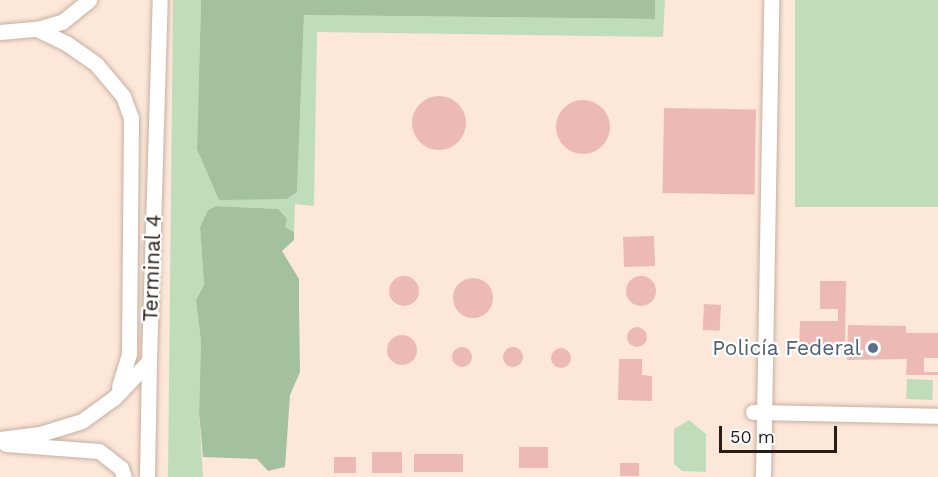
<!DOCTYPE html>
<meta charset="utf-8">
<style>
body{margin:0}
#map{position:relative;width:938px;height:477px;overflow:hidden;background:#fce7d9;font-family:"Work Sans",sans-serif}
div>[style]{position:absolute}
.green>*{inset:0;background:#c0ddba;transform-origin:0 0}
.forest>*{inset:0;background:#a3c19d}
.building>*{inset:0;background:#edb9b5;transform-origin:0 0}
.round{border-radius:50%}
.roads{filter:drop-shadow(0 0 2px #c8af9f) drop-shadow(0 0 2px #c8af9f)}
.street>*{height:15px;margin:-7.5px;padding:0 7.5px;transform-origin:7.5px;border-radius:7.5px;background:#fff}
.dots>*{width:16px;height:16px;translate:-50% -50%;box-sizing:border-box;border:3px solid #fff;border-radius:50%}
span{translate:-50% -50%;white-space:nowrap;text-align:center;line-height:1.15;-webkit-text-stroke:4.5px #fff;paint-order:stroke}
.street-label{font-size:21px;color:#261d17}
.service-label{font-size:21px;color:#4e5e75}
.right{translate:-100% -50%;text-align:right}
.scale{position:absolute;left:719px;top:426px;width:118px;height:27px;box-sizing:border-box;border:3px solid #261d17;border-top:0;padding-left:8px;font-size:18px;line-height:21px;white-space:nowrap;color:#261d17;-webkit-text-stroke:4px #fff;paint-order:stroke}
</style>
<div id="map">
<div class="green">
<i style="clip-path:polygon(173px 0,201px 0,197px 149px,297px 192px,304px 15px,654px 19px,655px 0,665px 0,663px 37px,317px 32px,314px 206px,295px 204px,294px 232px,285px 227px,278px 209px,216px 206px,208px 210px,200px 227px,204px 285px,196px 300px,201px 342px,199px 412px,203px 477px,168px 477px)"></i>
<i style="left:795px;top:0;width:143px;height:207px"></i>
<i style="left:907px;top:379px;width:26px;height:20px;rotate:2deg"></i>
<i style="clip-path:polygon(689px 420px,706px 434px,706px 472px,682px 471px,674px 464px,674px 429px)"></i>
</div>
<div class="forest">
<i style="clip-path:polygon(201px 0,655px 0,655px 19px,304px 15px,297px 192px,287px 199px,219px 200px,197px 149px)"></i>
<i style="clip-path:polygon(216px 206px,278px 209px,287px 219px,285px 227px,294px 232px,294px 240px,282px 251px,299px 279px,299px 306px,300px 372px,290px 395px,285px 467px,268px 471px,257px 459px,203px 457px,199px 412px,201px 342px,196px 300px,204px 285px,200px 227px,208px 210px)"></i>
</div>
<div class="building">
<i class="round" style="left:412px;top:96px;width:54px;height:54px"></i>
<i class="round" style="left:556px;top:100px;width:54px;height:54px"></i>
<i style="left:664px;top:108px;width:92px;height:85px;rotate:1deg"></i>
<i style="left:654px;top:236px;width:30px;height:31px;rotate:88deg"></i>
<i class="round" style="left:626px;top:276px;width:30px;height:30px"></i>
<i class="round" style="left:389px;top:276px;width:30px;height:30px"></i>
<i class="round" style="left:453px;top:278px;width:40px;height:40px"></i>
<i style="clip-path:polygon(820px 281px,846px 281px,845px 348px,799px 348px,800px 321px,838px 321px,838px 309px,820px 309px)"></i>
<i style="left:704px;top:304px;width:17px;height:26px;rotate:3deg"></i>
<i style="clip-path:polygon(848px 325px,906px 326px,906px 333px,938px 333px,938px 358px,924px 358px,924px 372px,938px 372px,938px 375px,906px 375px,907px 359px,847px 360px)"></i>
<i class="round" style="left:627px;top:327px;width:20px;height:20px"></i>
<i class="round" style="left:387px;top:335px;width:30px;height:30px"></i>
<i class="round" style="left:503px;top:347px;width:20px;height:20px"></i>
<i class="round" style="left:452px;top:347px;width:20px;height:20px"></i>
<i class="round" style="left:551px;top:348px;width:20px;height:20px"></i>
<i style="clip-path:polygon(619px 359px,642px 359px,642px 375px,652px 376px,652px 401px,618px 400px)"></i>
<i style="left:519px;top:447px;width:29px;height:21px"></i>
<i style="left:372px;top:452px;width:30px;height:21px"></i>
<i style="left:414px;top:454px;width:49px;height:18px"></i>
<i style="left:334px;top:457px;width:22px;height:16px"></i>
<i style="left:620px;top:463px;width:19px;height:13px"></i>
</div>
<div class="roads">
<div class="street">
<i style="left:37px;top:29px;width:32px;rotate:26deg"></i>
<i style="left:66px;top:43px;width:37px;rotate:35deg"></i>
<i style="left:96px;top:64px;width:42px;rotate:49.8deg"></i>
<i style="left:123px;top:96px;width:23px;rotate:70deg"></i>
<i style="left:131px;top:118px;width:236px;rotate:90.5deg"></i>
<i style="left:129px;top:354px;width:34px;rotate:107deg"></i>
<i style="left:0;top:32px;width:37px;rotate:-5deg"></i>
<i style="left:37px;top:29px;width:26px;rotate:-16deg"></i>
<i style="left:62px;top:22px;width:35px;rotate:-39deg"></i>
<i style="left:753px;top:412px;width:185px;rotate:1.2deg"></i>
<i style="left:0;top:439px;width:40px;rotate:-7.1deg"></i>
<i style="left:40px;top:434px;width:44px;rotate:-17.2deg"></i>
<i style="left:82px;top:421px;width:39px;rotate:-36deg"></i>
<i style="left:114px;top:398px;width:51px;rotate:-46.6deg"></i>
<i style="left:149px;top:361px;width:361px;rotate:-88.3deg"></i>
<i style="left:6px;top:444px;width:93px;rotate:4.3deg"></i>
<i style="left:99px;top:451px;width:28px;rotate:38deg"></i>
<i style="left:121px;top:468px;width:9px;rotate:72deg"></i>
<i style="left:147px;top:477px;width:116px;rotate:-89deg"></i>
<i style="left:763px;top:477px;width:477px;rotate:-89deg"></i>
</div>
</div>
<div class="dots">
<i style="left:873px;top:348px;background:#5c6f8a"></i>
</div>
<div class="street-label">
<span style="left:152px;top:268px;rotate:-88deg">Terminal 4</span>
</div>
<div class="service-label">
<span class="right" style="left:861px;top:348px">Policía Federal</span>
</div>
<div class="scale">50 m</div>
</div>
